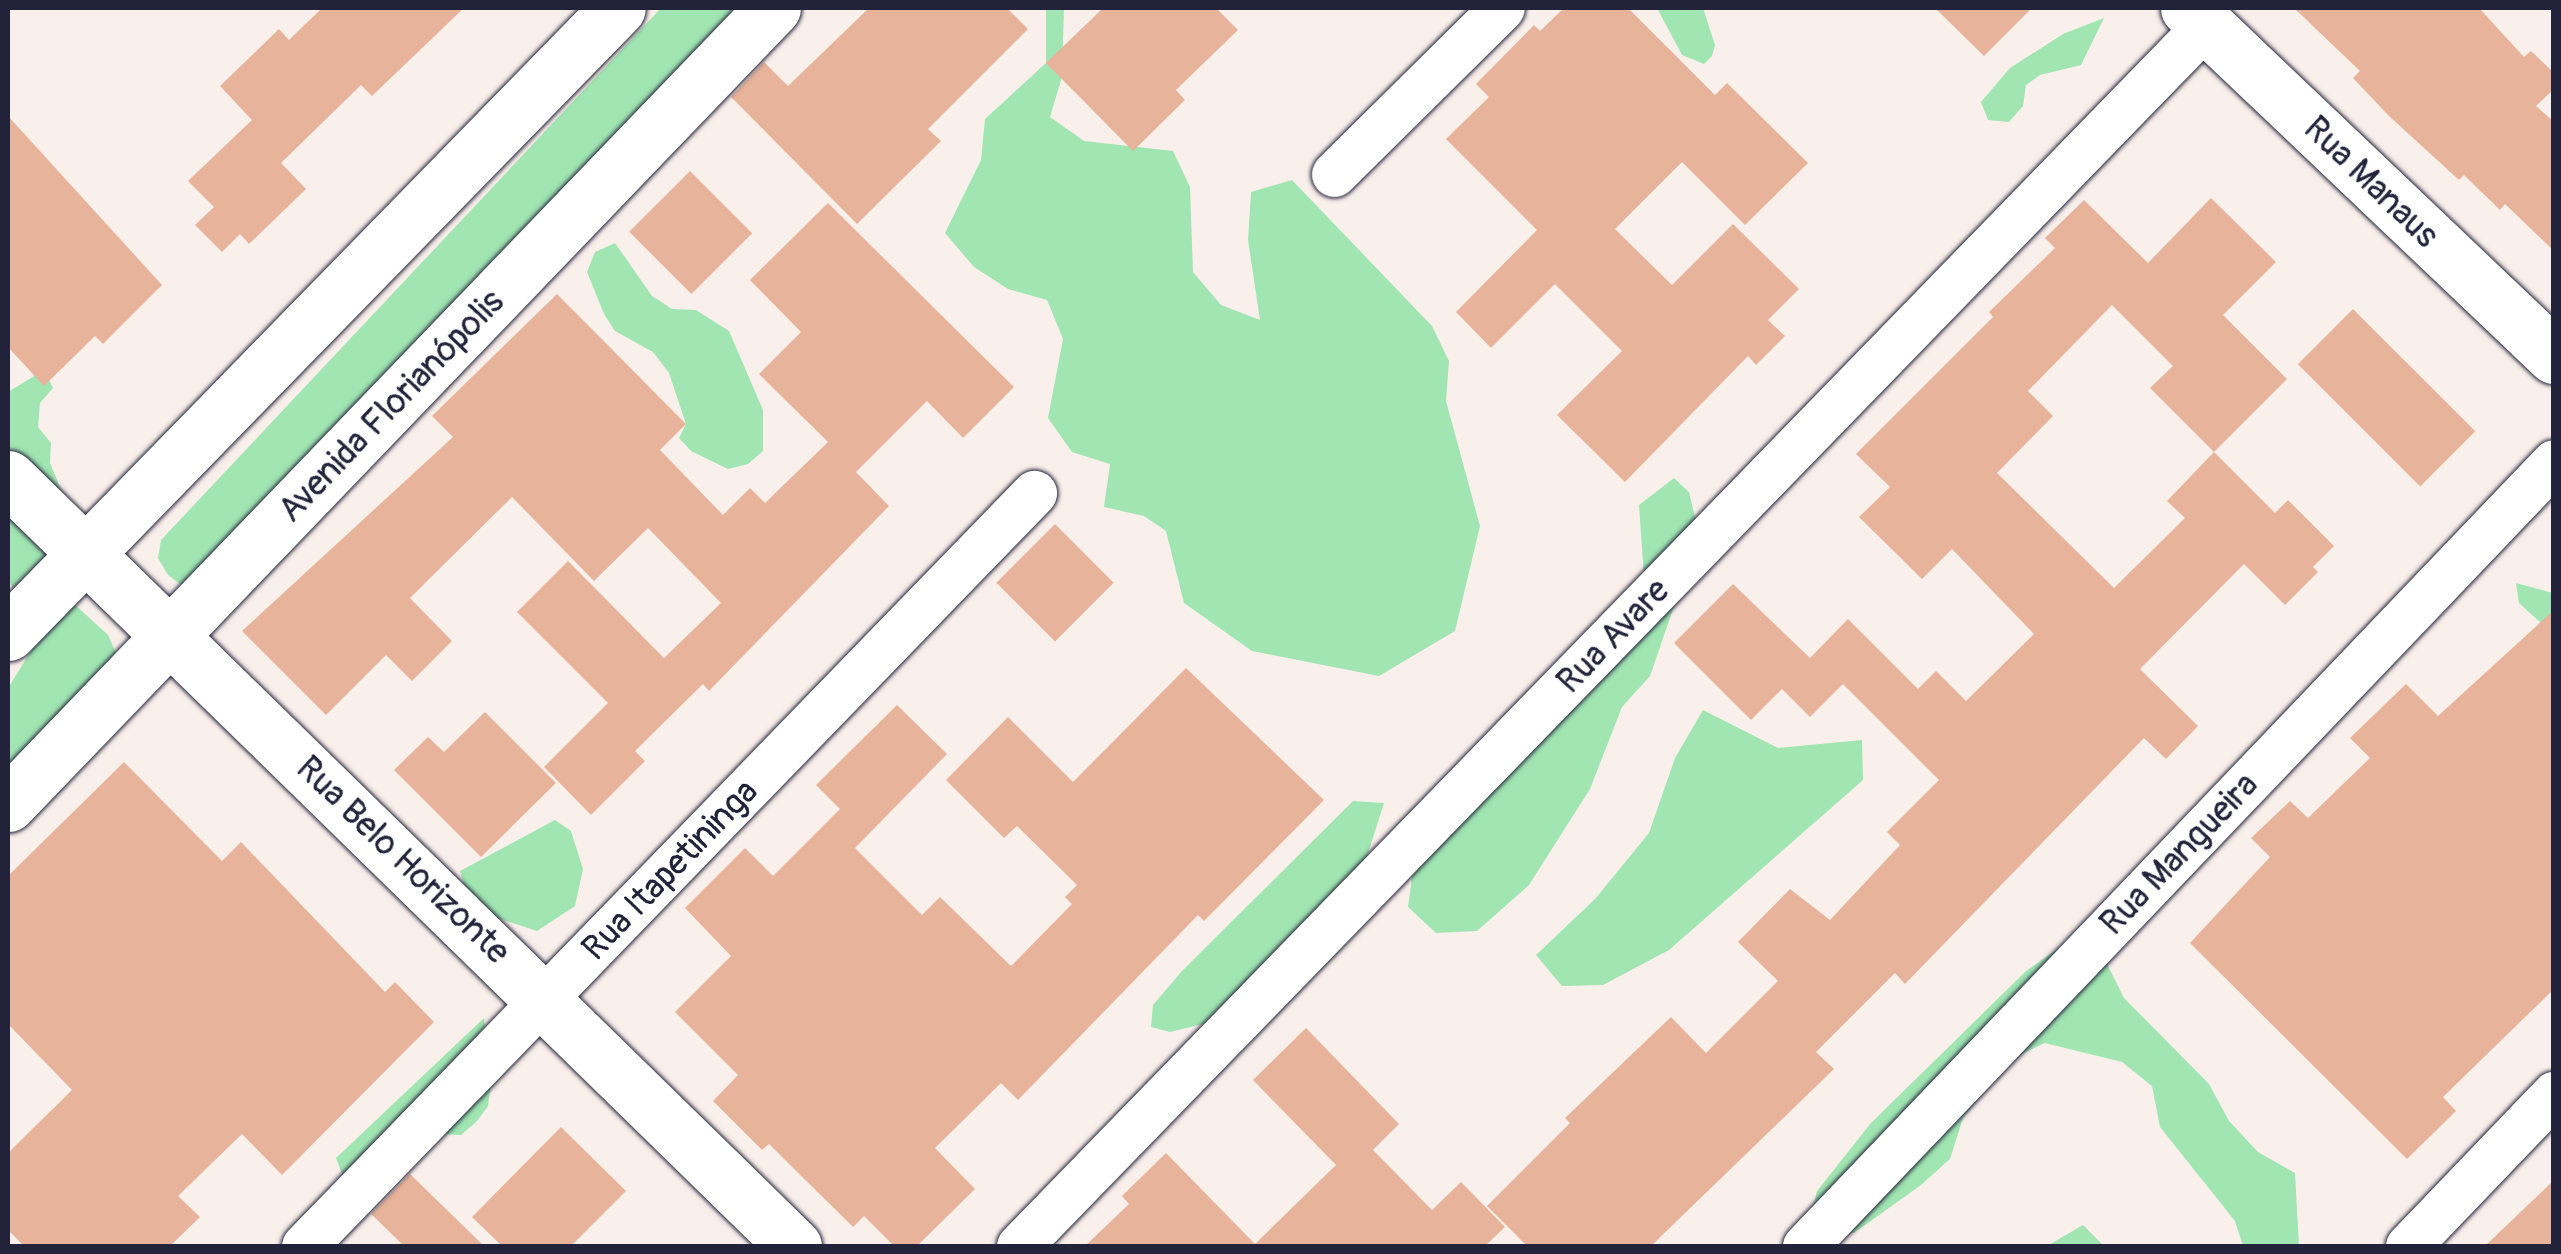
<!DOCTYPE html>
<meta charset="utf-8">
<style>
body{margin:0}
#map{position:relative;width:2561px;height:1254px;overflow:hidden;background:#faf0eb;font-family:Pangolin,sans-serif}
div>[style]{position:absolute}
.green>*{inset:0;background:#a0e5b2}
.building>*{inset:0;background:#e8b39b;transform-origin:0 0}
.roads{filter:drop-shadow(0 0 2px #22223b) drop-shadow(0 0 2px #22223b)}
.minor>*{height:45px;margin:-22.5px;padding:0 22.5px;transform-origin:22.5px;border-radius:22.5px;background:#fff}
.tertiary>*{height:55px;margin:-27.5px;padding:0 27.5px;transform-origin:27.5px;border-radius:27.5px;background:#fff}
span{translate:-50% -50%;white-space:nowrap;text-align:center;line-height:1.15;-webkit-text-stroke:8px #fff;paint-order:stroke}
.street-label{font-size:35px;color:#22223b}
.frame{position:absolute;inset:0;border:10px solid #22223b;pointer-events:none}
</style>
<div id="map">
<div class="green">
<i style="clip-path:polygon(661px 8px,746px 8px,184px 587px,168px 575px,158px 558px,161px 540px)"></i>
<i style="clip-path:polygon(1046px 8px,1064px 8px,1062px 77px,1050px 117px,1084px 141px,1173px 151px,1190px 187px,1193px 272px,1221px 305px,1260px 320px,1248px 240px,1251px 192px,1292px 180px,1432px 326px,1449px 361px,1446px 401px,1480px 526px,1455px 631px,1379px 676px,1252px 651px,1184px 603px,1166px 531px,1144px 516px,1104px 507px,1110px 464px,1072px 452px,1048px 418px,1063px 339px,1047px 300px,1008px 289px,974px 267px,945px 233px,981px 160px,985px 119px,1046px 63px)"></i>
<i style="clip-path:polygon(1657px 8px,1703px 8px,1715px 45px,1712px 56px,1704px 64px,1682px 55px)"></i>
<i style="clip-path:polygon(2104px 18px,2081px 65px,2040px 75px,2026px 85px,2023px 106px,2009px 122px,1988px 120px,1981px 102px,2010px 68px,2063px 34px)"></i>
<i style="clip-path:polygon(615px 243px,652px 296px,672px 309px,696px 310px,729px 331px,763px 410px,763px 451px,748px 464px,728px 469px,691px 451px,679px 438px,686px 424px,669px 373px,653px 352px,615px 331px,604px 314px,587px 272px,595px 252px)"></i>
<i style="clip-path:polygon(44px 370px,53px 388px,40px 403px,38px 427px,51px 443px,50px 463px,65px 499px,72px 602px,108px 635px,117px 655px,8px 777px,8px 688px,39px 638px,8px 579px,8px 392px)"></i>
<i style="clip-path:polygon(1674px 478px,1689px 492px,1699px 534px,1650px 676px,1622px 707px,1590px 789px,1529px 885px,1477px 931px,1436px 933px,1408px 907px,1414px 863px,1645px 591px,1639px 505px)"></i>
<i style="clip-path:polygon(2516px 583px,2553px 593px,2553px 634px,2519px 603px)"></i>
<i style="clip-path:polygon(1703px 710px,1778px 748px,1862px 740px,1863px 780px,1669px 950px,1603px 985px,1562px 986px,1536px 955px,1595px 899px,1649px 833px,1675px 758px)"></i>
<i style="clip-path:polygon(1353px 801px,1384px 803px,1365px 863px,1211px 1022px,1170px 1032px,1151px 1027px,1153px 1005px,1182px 971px)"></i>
<i style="clip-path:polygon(555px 820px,571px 831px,583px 869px,575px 906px,537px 931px,497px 918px,466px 892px,460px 871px)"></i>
<i style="clip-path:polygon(2073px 938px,2105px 960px,2124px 998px,2209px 1084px,2229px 1121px,2258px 1152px,2295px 1173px,2299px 1246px,2243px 1246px,2235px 1221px,2160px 1127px,2152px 1086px,2122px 1062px,2045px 1043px,2011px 1059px,1963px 1118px,1950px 1159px,1921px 1185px,1854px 1233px,1808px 1229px,1817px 1191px,1871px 1123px,2026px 971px)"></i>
<i style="clip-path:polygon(484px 1018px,491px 1085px,488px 1106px,477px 1121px,461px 1135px,441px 1134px,344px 1179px,336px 1158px)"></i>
<i style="clip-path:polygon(2083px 1225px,2104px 1246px,2047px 1246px)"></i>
</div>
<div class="building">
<i style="clip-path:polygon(322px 8px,464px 8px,372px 96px,361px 85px,281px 163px,306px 189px,249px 244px,240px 234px,222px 252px,195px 225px,214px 207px,188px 181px,252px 120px,220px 86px,279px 29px,289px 40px)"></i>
<i style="clip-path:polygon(869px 8px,1007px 8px,1028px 29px,928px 129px,941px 141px,857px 224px,731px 97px,764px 62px,788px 86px)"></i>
<i style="clip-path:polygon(1103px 8px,1216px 8px,1238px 30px,1176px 90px,1185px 100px,1133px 151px,1046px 63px)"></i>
<i style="clip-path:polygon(1564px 8px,1628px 8px,1715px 95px,1727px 83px,1808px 163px,1745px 225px,1682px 162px,1615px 229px,1672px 285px,1733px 224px,1799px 289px,1768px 320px,1785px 336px,1756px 365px,1748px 356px,1625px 482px,1557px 415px,1622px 351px,1555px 284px,1491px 348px,1456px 312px,1537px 230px,1446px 139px,1489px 97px,1476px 84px,1534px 25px,1540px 31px)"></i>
<i style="clip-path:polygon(1935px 8px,2032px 8px,1984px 56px)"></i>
<i style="clip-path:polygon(2294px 8px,2479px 8px,2524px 57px,2531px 51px,2554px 73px,2554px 89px,2536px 106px,2554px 122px,2554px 251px,2505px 204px,2500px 210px,2464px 175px,2459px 180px,2389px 116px,2353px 78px,2360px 71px)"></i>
<i style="clip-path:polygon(8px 116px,162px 285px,103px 344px,95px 336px,44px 386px,8px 347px)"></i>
<i style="left:690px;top:171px;width:88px;height:86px;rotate:45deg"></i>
<i style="clip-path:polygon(2211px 198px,2276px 262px,2223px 315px,2287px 379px,2214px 452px,2150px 388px,2173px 366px,2112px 305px,2028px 391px,2053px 416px,1997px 473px,2114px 588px,2185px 518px,2167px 501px,2214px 452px,2275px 513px,2288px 500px,2334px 546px,2313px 567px,2318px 572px,2285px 605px,2244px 564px,2140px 669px,2198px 726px,2166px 759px,2144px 738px,1905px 984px,1895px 973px,1816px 1052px,1834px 1069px,1651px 1246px,1527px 1246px,1487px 1206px,1570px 1123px,1565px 1118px,1671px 1017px,1706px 1053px,1778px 981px,1738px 942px,1790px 889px,1830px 920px,1900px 845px,1887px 832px,1939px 780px,1843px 684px,1810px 717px,1782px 689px,1751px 720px,1674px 643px,1733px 584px,1810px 658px,1848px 619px,1918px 689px,1936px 671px,1966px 701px,2034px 634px,1952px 549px,1922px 579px,1859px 517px,1890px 487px,1856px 454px,1993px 317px,1989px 312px,2055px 248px,2045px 238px,2084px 200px,2148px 263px)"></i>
<i style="clip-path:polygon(828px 203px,1014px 387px,963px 438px,927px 401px,856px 472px,889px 506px,709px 691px,703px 684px,635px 751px,645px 761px,591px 815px,544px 767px,608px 703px,517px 612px,568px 561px,664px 658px,721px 603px,648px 528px,594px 581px,512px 497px,410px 598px,452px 641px,412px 681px,386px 655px,326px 715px,242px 631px,453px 437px,432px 416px,557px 294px,686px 424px,660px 450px,723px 515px,750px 488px,765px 503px,828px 442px,759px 374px,801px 332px,750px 280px)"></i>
<i style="left:2353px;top:309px;width:173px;height:78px;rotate:45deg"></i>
<i style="left:1055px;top:524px;width:83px;height:83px;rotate:45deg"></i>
<i style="clip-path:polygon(2554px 610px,2554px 989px,2443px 1097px,2456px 1111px,2407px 1159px,2190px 943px,2270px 857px,2251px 838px,2290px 801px,2308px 818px,2370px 758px,2350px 738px,2406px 684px,2438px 716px)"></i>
<i style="clip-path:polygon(1186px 668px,1324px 800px,1204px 921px,1198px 915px,1018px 1100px,1001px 1083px,935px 1148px,975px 1189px,917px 1246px,894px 1246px,864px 1216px,853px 1227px,769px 1144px,762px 1150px,713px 1101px,738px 1075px,675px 1012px,731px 956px,685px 908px,745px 848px,773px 876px,840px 809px,816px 785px,897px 705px,947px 754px,855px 848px,922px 915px,940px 897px,1011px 966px,1072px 904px,1065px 897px,1077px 885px,1017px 826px,1004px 838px,946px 780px,1008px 717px,1073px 782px)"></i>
<i style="clip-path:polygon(485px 712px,556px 783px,481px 857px,394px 770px,428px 737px,444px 752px)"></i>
<i style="clip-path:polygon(124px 762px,222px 861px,241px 842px,385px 992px,395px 982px,434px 1022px,282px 1175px,242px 1134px,178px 1196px,200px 1217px,170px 1246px,24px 1246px,8px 1230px,8px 1153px,72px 1090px,8px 1024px,8px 876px)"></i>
<i style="clip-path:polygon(1306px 1028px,1399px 1124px,1373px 1150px,1432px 1210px,1461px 1182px,1505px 1227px,1485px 1246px,1085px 1246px,1129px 1204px,1122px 1196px,1166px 1153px,1255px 1244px,1336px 1165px,1253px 1080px)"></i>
<i style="clip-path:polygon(561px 1127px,626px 1191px,571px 1246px,502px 1246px,472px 1217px)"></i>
<i style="clip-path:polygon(410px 1174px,484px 1246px,404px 1246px,371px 1214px)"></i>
<i style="clip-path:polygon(2554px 1180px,2554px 1246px,2485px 1246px)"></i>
</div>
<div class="roads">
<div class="minor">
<i style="left:1334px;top:174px;width:236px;rotate:-44.7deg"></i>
<i style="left:304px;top:1246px;width:1049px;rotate:-45.89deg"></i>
<i style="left:1019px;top:1246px;width:1703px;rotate:-45.81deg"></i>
<i style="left:1805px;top:1246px;width:1084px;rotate:-46.31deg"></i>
<i style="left:2408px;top:1246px;width:211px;rotate:-46.2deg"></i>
</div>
<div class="tertiary">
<i style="left:2188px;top:8px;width:505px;rotate:43.56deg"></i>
<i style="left:8px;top:478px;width:1099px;rotate:44.34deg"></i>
<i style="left:8px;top:633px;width:873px;rotate:-45.7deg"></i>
<i style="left:8px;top:804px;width:1104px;rotate:-46.14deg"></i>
</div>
</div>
<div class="street-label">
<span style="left:2371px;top:182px;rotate:44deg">Rua Manaus</span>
<span style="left:391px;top:406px;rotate:-46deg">Avenida Florianópolis</span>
<span style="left:1613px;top:636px;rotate:-46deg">Rua Avare</span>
<span style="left:2179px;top:854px;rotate:-46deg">Rua Mangueira</span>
<span style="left:403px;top:860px;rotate:44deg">Rua Belo Horizonte</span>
<span style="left:670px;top:870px;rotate:-46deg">Rua Itapetininga</span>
</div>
<div class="frame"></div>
</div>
